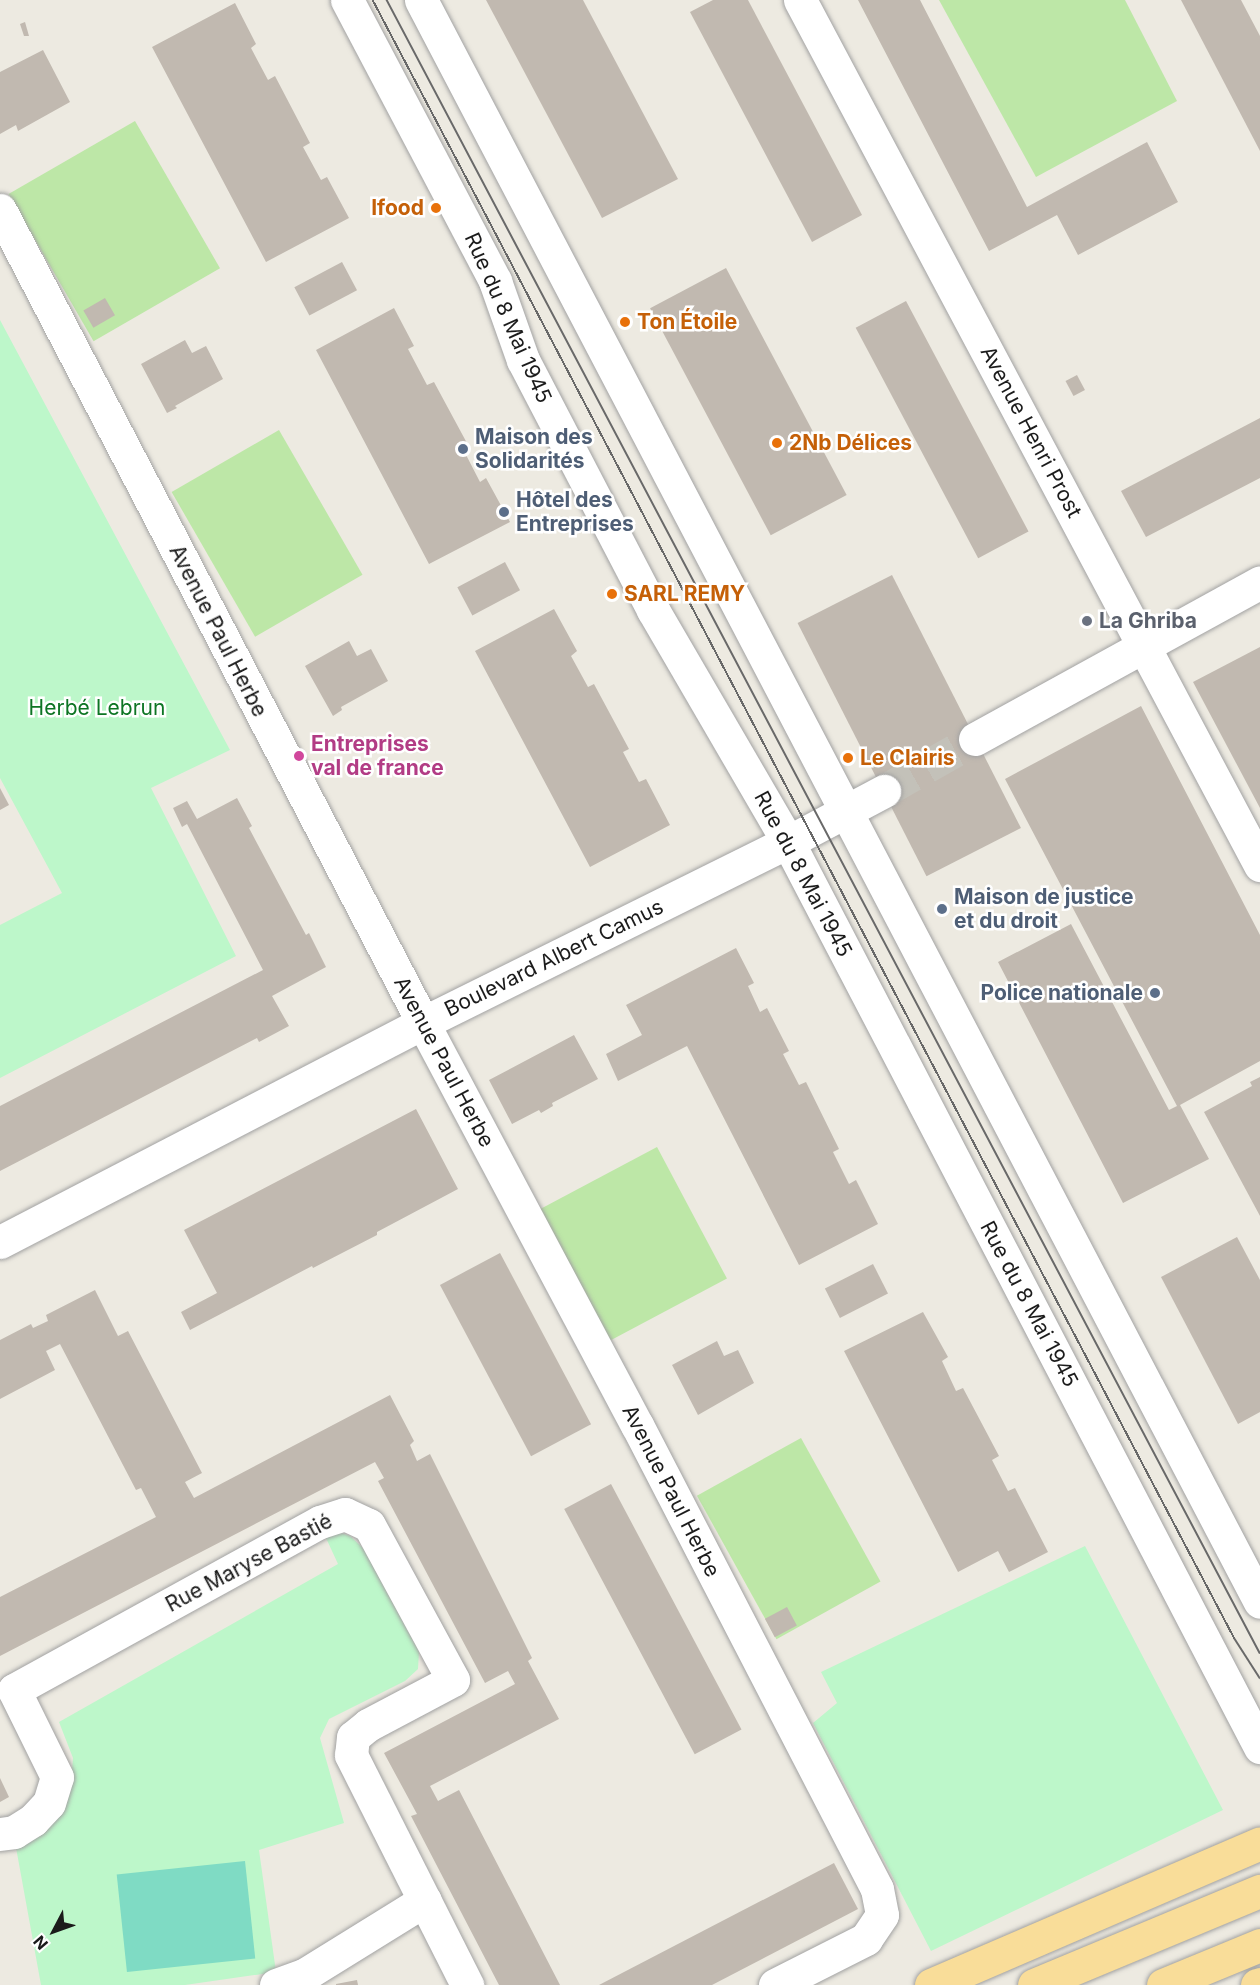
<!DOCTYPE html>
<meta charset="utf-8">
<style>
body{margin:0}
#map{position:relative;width:1260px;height:1985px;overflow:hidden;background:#edeae1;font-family:Inter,sans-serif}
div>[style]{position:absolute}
.grass>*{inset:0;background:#bde7a7;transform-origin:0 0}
.park>*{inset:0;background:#bdf7ca}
.pitch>*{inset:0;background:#7fdbc4;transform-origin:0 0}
.building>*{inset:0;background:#c1b9b0;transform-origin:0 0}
.street-tunnel>*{height:33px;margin-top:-16.5px;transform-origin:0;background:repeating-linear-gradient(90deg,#c3c1b9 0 33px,transparent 0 49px)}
.roads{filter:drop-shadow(0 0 2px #a2a2a2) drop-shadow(0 0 2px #a2a2a2)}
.street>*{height:33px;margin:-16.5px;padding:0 16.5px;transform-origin:16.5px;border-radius:16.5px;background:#fff}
.primary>*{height:33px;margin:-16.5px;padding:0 16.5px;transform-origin:16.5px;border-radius:16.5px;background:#f9dd99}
.tram>*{height:1.5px;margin:-0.75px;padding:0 0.75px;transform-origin:0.75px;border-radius:0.75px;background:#696969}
.dots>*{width:16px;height:16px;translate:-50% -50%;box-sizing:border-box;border:3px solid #fff;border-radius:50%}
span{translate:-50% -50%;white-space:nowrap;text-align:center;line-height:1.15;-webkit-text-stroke:5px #fff;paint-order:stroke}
.food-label{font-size:21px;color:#c56008;font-weight:700}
.right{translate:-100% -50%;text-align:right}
.left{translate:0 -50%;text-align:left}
.street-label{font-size:21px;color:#1b1b1b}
.service-label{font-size:21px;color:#4e5e75;font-weight:700}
.worship-label{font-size:21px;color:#5b616d;font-weight:700}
.park-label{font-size:21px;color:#0d7524}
.hotel-label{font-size:21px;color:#b23c85;font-weight:700}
.north{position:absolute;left:24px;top:1901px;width:60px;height:60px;-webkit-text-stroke:4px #fff;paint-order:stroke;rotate:229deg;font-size:16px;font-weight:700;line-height:24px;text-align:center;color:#1b1b1b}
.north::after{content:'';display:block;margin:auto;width:21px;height:27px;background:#1b1b1b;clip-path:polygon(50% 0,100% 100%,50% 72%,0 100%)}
</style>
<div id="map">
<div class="grass">
<i style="clip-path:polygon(939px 0,1125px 0,1177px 101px,1036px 177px)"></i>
<i style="left:135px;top:121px;width:170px;height:146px;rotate:60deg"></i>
<i style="left:279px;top:430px;width:167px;height:124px;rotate:60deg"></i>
<i style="left:657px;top:1147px;width:149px;height:138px;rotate:62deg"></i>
<i style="left:801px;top:1438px;width:164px;height:119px;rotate:61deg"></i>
</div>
<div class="park">
<i style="clip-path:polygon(0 320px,230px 750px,151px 788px,236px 956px,0 1078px,0 925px,62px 893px,0 778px)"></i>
<i style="clip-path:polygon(338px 1532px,350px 1536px,363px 1548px,419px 1652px,418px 1669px,405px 1681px,329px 1719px,320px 1738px,344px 1823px,259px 1850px,276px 1972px,185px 1985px,41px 1985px,15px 1842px,50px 1819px,70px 1793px,73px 1758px,59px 1722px,338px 1564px,326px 1538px)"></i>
<i style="clip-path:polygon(1085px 1546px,1223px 1810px,931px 1951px,813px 1723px,837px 1703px,821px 1672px)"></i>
</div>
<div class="pitch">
<i style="left:245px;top:1861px;width:98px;height:129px;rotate:84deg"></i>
</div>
<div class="building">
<i style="clip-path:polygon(486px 0,583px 0,678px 179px,602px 218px)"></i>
<i style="clip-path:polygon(713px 0,748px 0,862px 215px,812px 242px,690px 12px)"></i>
<i style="clip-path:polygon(858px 0,920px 0,1027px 207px,1147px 142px,1178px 202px,1078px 255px,1057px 215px,989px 251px)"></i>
<i style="clip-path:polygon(1181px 0,1241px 0,1260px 36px,1260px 151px)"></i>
<i style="clip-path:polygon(235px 3px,256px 44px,251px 48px,268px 80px,275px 76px,310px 143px,303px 147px,321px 180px,327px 177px,349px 218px,266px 262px,152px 47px)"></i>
<i style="clip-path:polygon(25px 22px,29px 36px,24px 36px,20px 24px)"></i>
<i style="clip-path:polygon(43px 50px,70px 102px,18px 131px,16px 125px,0 134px,0 72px)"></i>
<i style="left:342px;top:262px;width:32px;height:54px;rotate:62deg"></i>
<i style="left:726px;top:268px;width:257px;height:86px;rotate:62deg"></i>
<i style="left:105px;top:298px;width:20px;height:25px;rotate:60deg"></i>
<i style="left:906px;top:301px;width:261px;height:57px;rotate:62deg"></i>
<i style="clip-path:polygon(394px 308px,414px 346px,408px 349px,427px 385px,434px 382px,468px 445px,463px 449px,480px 482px,486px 478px,510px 522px,429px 564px,316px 350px)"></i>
<i style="clip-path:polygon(185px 340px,192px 353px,206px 346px,223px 379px,175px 406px,177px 408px,167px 413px,141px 364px)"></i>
<i style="left:1077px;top:375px;width:17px;height:13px;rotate:62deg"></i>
<i style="clip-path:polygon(1260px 418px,1260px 478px,1146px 537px,1121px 491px)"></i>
<i style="left:505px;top:562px;width:32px;height:54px;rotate:62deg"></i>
<i style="left:892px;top:575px;width:284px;height:106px;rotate:63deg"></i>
<i style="clip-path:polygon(554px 609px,577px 651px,571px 656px,588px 687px,594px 684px,629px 749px,623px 752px,639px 782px,646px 779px,670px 825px,590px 867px,475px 651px)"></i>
<i style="clip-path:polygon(349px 641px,357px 656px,371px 649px,388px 681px,341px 707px,342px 710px,333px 716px,305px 666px)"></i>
<i style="clip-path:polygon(1260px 647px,1260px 808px,1193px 682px)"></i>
<i style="clip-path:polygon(1141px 706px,1260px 935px,1260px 1061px,1180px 1105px,1209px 1159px,1123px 1203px,998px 962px,1071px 924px,1169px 1110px,1177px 1106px,1005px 779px)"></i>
<i style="clip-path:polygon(0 788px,9px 805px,0 810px)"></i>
<i style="clip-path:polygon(237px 798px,252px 826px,249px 828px,306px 935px,309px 933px,326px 967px,272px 996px,289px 1026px,259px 1042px,257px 1038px,0 1171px,0 1106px,263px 970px,187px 824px,182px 827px,173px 808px,187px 801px,197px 819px)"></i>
<i style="clip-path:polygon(736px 948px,754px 983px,748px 986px,760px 1012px,767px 1008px,789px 1051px,783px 1054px,799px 1085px,806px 1082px,839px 1149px,833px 1152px,849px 1184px,856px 1180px,878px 1224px,799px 1265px,687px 1046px,618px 1081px,606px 1054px,642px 1035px,626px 1005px)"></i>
<i style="clip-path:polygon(574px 1035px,598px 1079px,552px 1103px,553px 1106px,541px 1113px,539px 1110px,512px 1124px,489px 1080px)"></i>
<i style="clip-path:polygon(1260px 1077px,1260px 1216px,1204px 1112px,1252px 1086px,1250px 1082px)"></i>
<i style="clip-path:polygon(416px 1109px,458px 1189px,377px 1232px,377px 1235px,313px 1268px,312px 1266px,190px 1330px,181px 1312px,217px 1293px,184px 1230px)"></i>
<i style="clip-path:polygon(1237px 1237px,1260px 1280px,1260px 1412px,1238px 1424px,1161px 1277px)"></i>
<i style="left:500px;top:1253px;width:194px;height:68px;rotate:62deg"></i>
<i style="left:873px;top:1264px;width:33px;height:54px;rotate:63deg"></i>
<i style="clip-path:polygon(95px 1290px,118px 1336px,128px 1331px,202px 1473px,185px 1482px,194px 1498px,390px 1395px,414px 1441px,410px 1445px,417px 1461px,430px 1454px,532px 1658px,528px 1661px,559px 1719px,430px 1786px,438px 1801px,459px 1790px,560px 1985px,499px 1985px,411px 1816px,417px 1814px,384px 1753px,515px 1684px,508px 1671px,485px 1683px,378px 1481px,384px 1478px,375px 1462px,0 1656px,0 1597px,156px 1517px,141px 1488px,136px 1490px,60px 1344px,46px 1351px,55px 1370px,0 1399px,0 1340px,31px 1324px,33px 1328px,48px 1321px,46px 1315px)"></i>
<i style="clip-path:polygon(923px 1312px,948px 1357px,942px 1361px,956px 1391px,963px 1388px,999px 1456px,992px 1460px,1008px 1491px,1015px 1488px,1048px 1552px,1009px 1572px,998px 1551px,958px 1572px,844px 1351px)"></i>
<i style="clip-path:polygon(717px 1341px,724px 1356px,738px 1350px,754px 1383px,698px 1415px,672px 1365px)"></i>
<i style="left:611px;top:1484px;width:278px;height:53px;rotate:62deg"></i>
<i style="left:787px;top:1607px;width:21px;height:25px;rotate:62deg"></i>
<i style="clip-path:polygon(0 1778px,9px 1797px,0 1802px)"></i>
<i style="clip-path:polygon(834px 1863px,858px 1909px,712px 1985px,599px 1985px)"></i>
<i style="clip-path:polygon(357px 1980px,358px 1985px,336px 1985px,336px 1984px)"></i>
</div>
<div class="street-tunnel">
<i style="left:884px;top:791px;width:105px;rotate:-29.7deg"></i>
</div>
<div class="roads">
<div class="street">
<i style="left:347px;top:0;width:318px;rotate:62.2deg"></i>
<i style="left:495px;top:281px;width:84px;rotate:70.5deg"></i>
<i style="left:523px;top:360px;width:282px;rotate:62.5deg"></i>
<i style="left:653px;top:610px;width:268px;rotate:59.8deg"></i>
<i style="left:788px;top:842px;width:1021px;rotate:62.46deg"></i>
<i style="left:421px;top:0;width:1808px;rotate:62.36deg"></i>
<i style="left:800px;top:0;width:980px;rotate:62deg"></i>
<i style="left:0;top:210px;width:916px;rotate:62.51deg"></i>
<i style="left:423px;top:1023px;width:455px;rotate:62deg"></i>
<i style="left:637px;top:1425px;width:522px;rotate:62.65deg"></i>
<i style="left:877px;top:1889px;width:26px;rotate:79deg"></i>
<i style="left:882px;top:1915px;width:29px;rotate:124deg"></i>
<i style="left:866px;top:1939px;width:102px;rotate:153.2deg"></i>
<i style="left:975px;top:739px;width:325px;rotate:-28.8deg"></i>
<i style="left:0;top:1242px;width:476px;rotate:-27.4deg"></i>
<i style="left:423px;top:1023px;width:407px;rotate:-26.4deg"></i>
<i style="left:788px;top:842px;width:109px;rotate:-28deg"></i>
<i style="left:0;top:1834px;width:14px;rotate:-8deg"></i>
<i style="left:14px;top:1832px;width:22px;rotate:-32deg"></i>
<i style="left:33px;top:1820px;width:23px;rotate:-47deg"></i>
<i style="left:49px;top:1803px;width:27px;rotate:-73deg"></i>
<i style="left:57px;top:1777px;width:97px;rotate:-116.3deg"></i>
<i style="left:14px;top:1690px;width:349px;rotate:-28.8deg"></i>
<i style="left:320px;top:1522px;width:26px;rotate:-18deg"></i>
<i style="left:345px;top:1514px;width:26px;rotate:25deg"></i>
<i style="left:369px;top:1525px;width:176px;rotate:61.5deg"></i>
<i style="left:453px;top:1680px;width:96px;rotate:152.1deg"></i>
<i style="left:368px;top:1725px;width:19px;rotate:141deg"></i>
<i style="left:353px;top:1737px;width:18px;rotate:96deg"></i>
<i style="left:351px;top:1755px;width:258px;rotate:63.2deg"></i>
<i style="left:276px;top:1985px;width:30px;rotate:-20deg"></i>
<i style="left:304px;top:1975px;width:142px;rotate:-31.8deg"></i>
</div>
<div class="primary">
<i style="left:931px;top:1985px;width:358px;rotate:-23.3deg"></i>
<i style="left:1034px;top:1985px;width:245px;rotate:-22.6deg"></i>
<i style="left:1163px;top:1985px;width:105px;rotate:-22.4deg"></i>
<i style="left:1257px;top:1985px;width:3px;rotate:-18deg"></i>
</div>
</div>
<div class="tram">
<i style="left:373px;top:0;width:1852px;rotate:62.26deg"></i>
<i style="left:1235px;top:1639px;width:46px;rotate:57.3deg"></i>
<i style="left:387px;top:0;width:1869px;rotate:62.16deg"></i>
</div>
<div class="dots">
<i style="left:436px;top:208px;background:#e8710a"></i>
<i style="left:625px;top:322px;background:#e8710a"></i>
<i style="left:777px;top:443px;background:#e8710a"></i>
<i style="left:463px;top:449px;background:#5c6f8a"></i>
<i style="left:504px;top:512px;background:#5c6f8a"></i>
<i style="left:612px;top:594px;background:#e8710a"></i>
<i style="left:1087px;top:621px;background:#6b7280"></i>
<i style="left:299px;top:756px;background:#d1479c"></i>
<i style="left:848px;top:758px;background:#e8710a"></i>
<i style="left:942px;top:909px;background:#5c6f8a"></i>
<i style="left:1155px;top:993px;background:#5c6f8a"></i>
</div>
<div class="food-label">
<span class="right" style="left:424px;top:208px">Ifood</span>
<span class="left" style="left:637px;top:322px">Ton Étoile</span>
<span class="left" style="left:789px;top:443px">2Nb Délices</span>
<span class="left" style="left:624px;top:594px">SARL REMY</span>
<span class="left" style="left:860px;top:758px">Le Clairis</span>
</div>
<div class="street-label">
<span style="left:508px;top:318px;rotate:66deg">Rue du 8 Mai 1945</span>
<span style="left:1031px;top:432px;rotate:62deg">Avenue Henri Prost</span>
<span style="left:218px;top:631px;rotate:63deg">Avenue Paul Herbe</span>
<span style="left:803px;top:874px;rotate:62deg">Rue du 8 Mai 1945</span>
<span style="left:554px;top:958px;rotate:-26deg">Boulevard Albert Camus</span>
<span style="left:444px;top:1062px;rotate:62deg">Avenue Paul Herbe</span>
<span style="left:1029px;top:1304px;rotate:62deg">Rue du 8 Mai 1945</span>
<span style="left:671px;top:1491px;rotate:63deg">Avenue Paul Herbe</span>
<span style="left:249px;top:1563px;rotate:-28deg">Rue Maryse Bastié</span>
</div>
<div class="service-label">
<span class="left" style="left:475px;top:449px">Maison des<br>Solidarités</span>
<span class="left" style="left:516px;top:512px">Hôtel des<br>Entreprises</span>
<span class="left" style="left:954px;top:909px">Maison de justice<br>et du droit</span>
<span class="right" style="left:1143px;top:993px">Police nationale</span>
</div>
<div class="worship-label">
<span class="left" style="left:1099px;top:621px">La Ghriba</span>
</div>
<div class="park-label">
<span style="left:97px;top:708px">Herbé Lebrun</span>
</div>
<div class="hotel-label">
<span class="left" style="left:311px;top:756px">Entreprises<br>val de france</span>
</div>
<div class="north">N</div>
</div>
